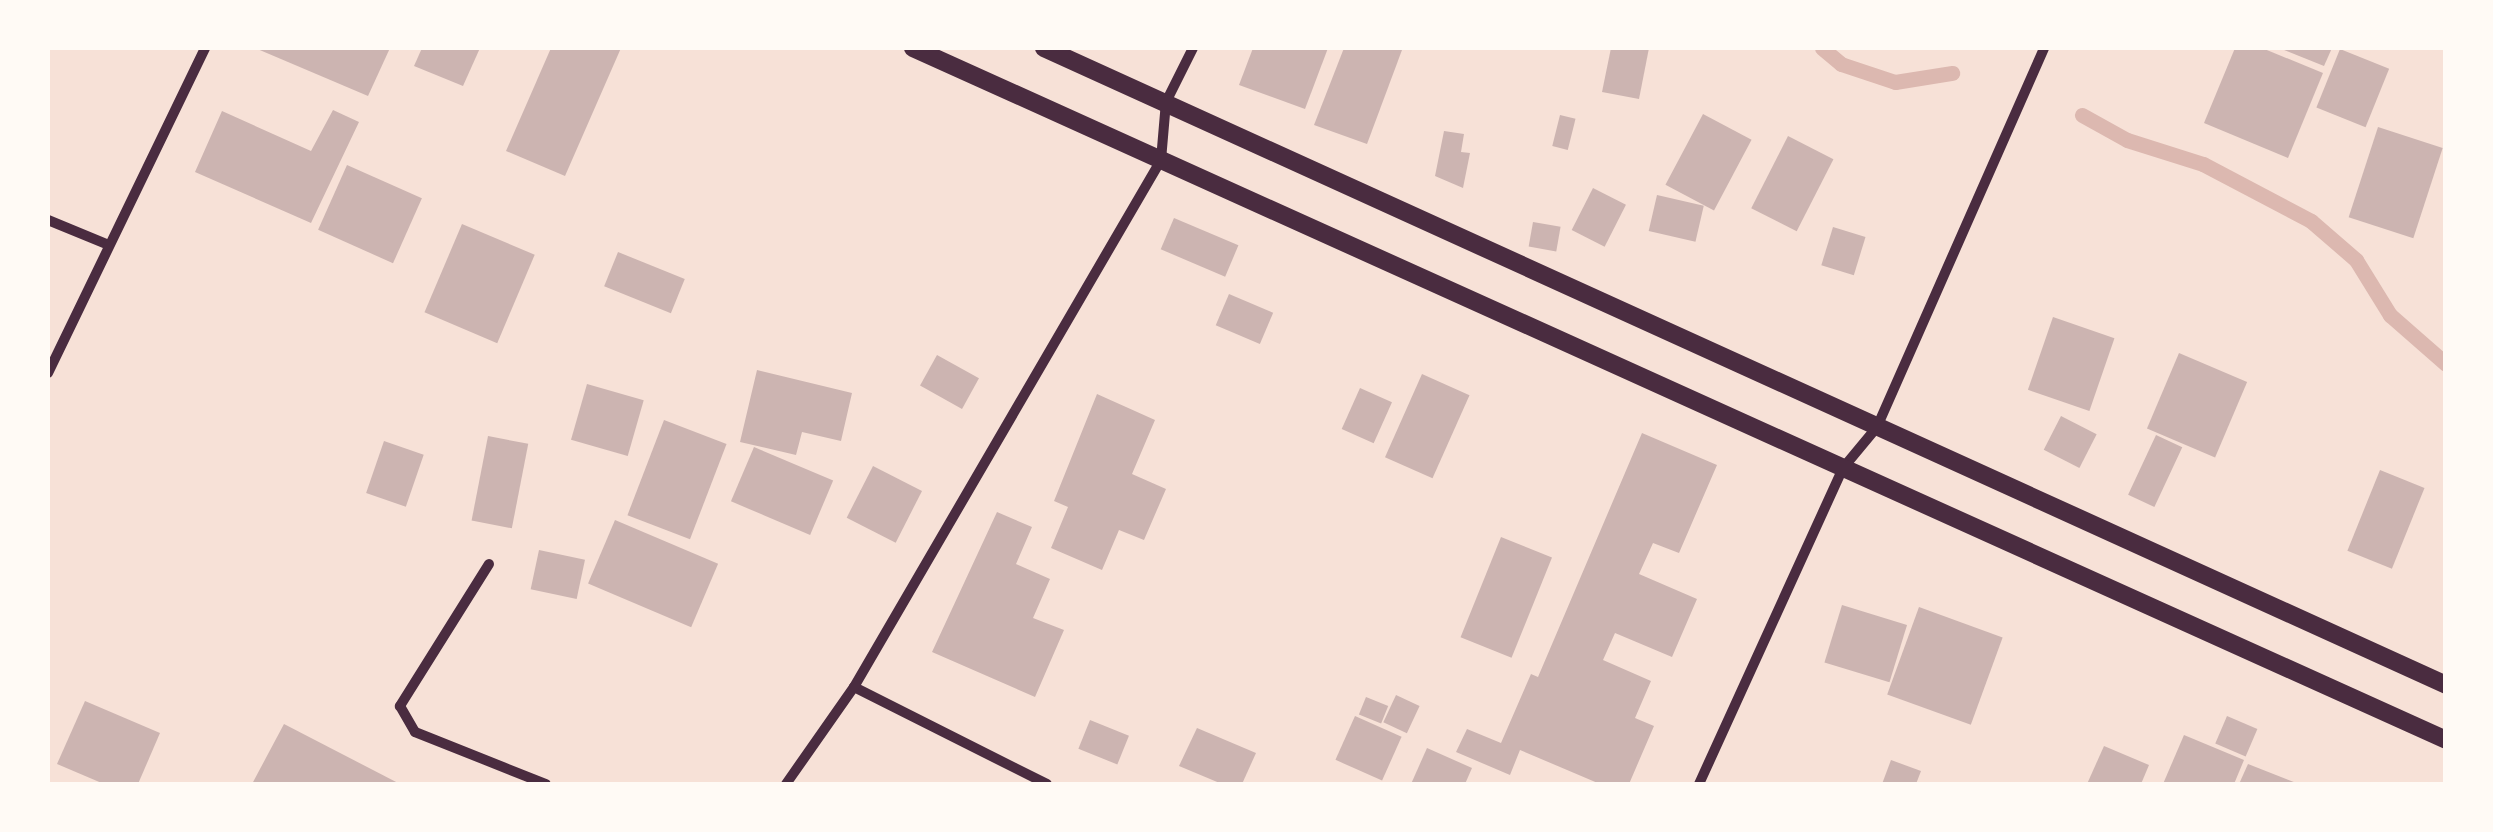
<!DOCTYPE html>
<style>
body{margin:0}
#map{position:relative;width:2493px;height:832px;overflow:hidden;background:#f7e1d7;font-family:Georgia,serif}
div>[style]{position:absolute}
.stream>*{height:15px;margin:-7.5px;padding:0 7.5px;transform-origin:7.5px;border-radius:7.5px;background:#dcb8b0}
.building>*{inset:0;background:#ccb4b1;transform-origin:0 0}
.minor>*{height:10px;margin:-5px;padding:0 5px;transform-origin:5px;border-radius:5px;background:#4a2c40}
.tertiary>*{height:18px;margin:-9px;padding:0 9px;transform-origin:9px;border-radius:9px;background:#4a2c40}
span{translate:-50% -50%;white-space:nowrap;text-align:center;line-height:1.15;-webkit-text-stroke:10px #fffaf5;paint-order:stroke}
.frame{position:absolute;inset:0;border:50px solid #fffaf5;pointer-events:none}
</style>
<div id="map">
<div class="stream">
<i style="left:1822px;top:48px;width:25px;rotate:40deg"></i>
<i style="left:1841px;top:64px;width:57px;rotate:18.4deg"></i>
<i style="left:1895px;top:82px;width:58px;rotate:-9deg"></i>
<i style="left:2082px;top:115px;width:51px;rotate:29.1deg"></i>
<i style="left:2127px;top:140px;width:80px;rotate:17.5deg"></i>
<i style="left:2203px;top:164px;width:122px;rotate:27.8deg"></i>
<i style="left:2311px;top:221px;width:60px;rotate:40.9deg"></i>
<i style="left:2356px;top:260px;width:65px;rotate:58.3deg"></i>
<i style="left:2390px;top:315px;width:74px;rotate:41.2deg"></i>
</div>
<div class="building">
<i style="clip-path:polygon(255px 48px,390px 48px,368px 96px)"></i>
<i style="clip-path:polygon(422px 48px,480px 48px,463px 86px,414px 66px)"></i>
<i style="clip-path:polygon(551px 48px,621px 48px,565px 176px,506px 151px)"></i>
<i style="clip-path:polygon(1253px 48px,1328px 48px,1305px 109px,1239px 85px)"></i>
<i style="clip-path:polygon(1344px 48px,1402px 50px,1367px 144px,1314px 125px)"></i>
<i style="clip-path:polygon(1611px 48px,1649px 48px,1639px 99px,1602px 92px)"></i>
<i style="clip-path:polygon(2235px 48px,2262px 48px,2323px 73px,2288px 158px,2204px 123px)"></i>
<i style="clip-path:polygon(2279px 48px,2332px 48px,2324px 66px)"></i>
<i style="left:2340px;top:49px;width:53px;height:63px;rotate:22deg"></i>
<i style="clip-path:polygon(333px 110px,359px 122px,311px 223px,195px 172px,222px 111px,311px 151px)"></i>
<i style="left:1703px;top:114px;width:55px;height:80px;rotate:28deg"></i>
<i style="left:1560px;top:115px;width:16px;height:32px;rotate:14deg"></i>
<i style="left:2378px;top:127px;width:68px;height:95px;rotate:18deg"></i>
<i style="clip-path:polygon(1444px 131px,1464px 134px,1461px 152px,1470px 153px,1463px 188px,1435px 176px)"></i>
<i style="left:1788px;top:136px;width:51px;height:81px;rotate:27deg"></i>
<i style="left:347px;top:165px;width:82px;height:71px;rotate:24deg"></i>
<i style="left:1593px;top:188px;width:37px;height:47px;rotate:27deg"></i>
<i style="left:1657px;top:195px;width:48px;height:37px;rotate:13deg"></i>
<i style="left:1174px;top:218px;width:70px;height:34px;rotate:23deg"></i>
<i style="left:1533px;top:222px;width:28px;height:25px;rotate:10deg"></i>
<i style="left:462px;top:224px;width:79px;height:96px;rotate:23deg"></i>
<i style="left:1833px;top:227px;width:34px;height:40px;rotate:17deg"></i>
<i style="left:618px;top:252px;width:72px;height:37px;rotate:22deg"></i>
<i style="left:1229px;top:294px;width:48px;height:34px;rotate:23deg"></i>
<i style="left:2053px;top:317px;width:65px;height:77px;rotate:19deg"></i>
<i style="left:2179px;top:353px;width:74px;height:82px;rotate:23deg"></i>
<i style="left:937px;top:355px;width:48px;height:35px;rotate:29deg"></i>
<i style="clip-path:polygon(757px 370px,852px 393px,841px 441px,802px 432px,796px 455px,740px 442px)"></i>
<i style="left:1422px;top:374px;width:52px;height:91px;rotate:24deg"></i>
<i style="left:587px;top:384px;width:59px;height:58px;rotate:16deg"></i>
<i style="left:1360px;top:388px;width:35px;height:45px;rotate:24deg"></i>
<i style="clip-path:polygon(1097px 394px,1155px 420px,1132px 474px,1166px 489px,1144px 540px,1119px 530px,1102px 570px,1051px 548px,1068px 507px,1054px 501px)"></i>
<i style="left:2061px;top:416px;width:40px;height:38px;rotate:27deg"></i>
<i style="left:664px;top:420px;width:67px;height:102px;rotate:21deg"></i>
<i style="clip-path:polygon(1642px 433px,1717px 465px,1679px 553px,1653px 543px,1639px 574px,1697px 599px,1672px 657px,1615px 633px,1603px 660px,1651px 681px,1635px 718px,1654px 726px,1629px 784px,1600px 784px,1520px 750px,1510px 775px,1456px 752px,1467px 729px,1501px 743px,1531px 674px,1538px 677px)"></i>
<i style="left:2156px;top:435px;width:29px;height:66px;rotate:25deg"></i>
<i style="left:488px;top:436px;width:41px;height:86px;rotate:11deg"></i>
<i style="left:384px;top:441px;width:42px;height:55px;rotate:19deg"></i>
<i style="left:754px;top:447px;width:86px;height:59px;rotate:23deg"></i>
<i style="left:873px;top:466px;width:55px;height:58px;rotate:27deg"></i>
<i style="left:2380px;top:470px;width:48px;height:87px;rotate:22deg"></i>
<i style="clip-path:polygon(997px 512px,1032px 527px,1016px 564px,1050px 579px,1033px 618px,1064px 630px,1035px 697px,932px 652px)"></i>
<i style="left:615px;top:520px;width:112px;height:69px;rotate:23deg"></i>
<i style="left:1501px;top:537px;width:55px;height:108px;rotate:22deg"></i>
<i style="left:539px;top:550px;width:47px;height:40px;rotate:12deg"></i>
<i style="left:1842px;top:605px;width:68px;height:60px;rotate:17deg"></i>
<i style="left:1919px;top:607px;width:89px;height:93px;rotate:20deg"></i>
<i style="left:1396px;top:695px;width:26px;height:30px;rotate:25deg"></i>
<i style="left:1366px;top:697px;width:24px;height:19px;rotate:22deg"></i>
<i style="clip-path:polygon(85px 701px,160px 733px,138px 784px,104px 784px,57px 764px)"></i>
<i style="left:1355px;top:716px;width:51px;height:48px;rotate:24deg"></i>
<i style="left:2227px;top:716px;width:33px;height:30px;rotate:23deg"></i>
<i style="left:1090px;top:720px;width:42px;height:31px;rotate:22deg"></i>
<i style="clip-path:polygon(284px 724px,400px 784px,252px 784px)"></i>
<i style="clip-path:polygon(1197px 728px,1256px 753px,1242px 784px,1222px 784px,1179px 766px)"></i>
<i style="clip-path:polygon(2184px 735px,2244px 760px,2234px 784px,2163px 784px)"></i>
<i style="clip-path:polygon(2104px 746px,2149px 765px,2141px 784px,2087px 784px)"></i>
<i style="clip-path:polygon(1427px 748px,1472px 768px,1465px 784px,1411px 784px)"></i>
<i style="clip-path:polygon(1891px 760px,1921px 771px,1916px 784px,1882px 784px)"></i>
<i style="clip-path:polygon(2248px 764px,2299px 784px,2239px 784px)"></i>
</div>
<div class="minor">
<i style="left:48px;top:220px;width:66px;rotate:22.3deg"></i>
<i style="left:48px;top:373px;width:361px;rotate:-64.2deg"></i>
<i style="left:489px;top:564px;width:168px;rotate:122.1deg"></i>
<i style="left:400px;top:706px;width:30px;rotate:60deg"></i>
<i style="left:415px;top:732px;width:141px;rotate:21.7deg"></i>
<i style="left:854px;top:687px;width:216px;rotate:26.7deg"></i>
<i style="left:786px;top:784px;width:118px;rotate:-55deg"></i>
<i style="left:854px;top:687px;width:610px;rotate:-59.78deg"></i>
<i style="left:1161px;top:160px;width:58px;rotate:-85.1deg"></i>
<i style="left:1166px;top:102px;width:60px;rotate:-63.4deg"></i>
<i style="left:1699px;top:784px;width:347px;rotate:-65.5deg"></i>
<i style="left:1843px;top:468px;width:53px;rotate:-50.3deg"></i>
<i style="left:1877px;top:427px;width:414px;rotate:-66.2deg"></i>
</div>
<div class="tertiary">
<i style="left:913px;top:48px;width:1682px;rotate:24.29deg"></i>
<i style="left:1044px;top:48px;width:1540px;rotate:24.43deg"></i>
</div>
<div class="frame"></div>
</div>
